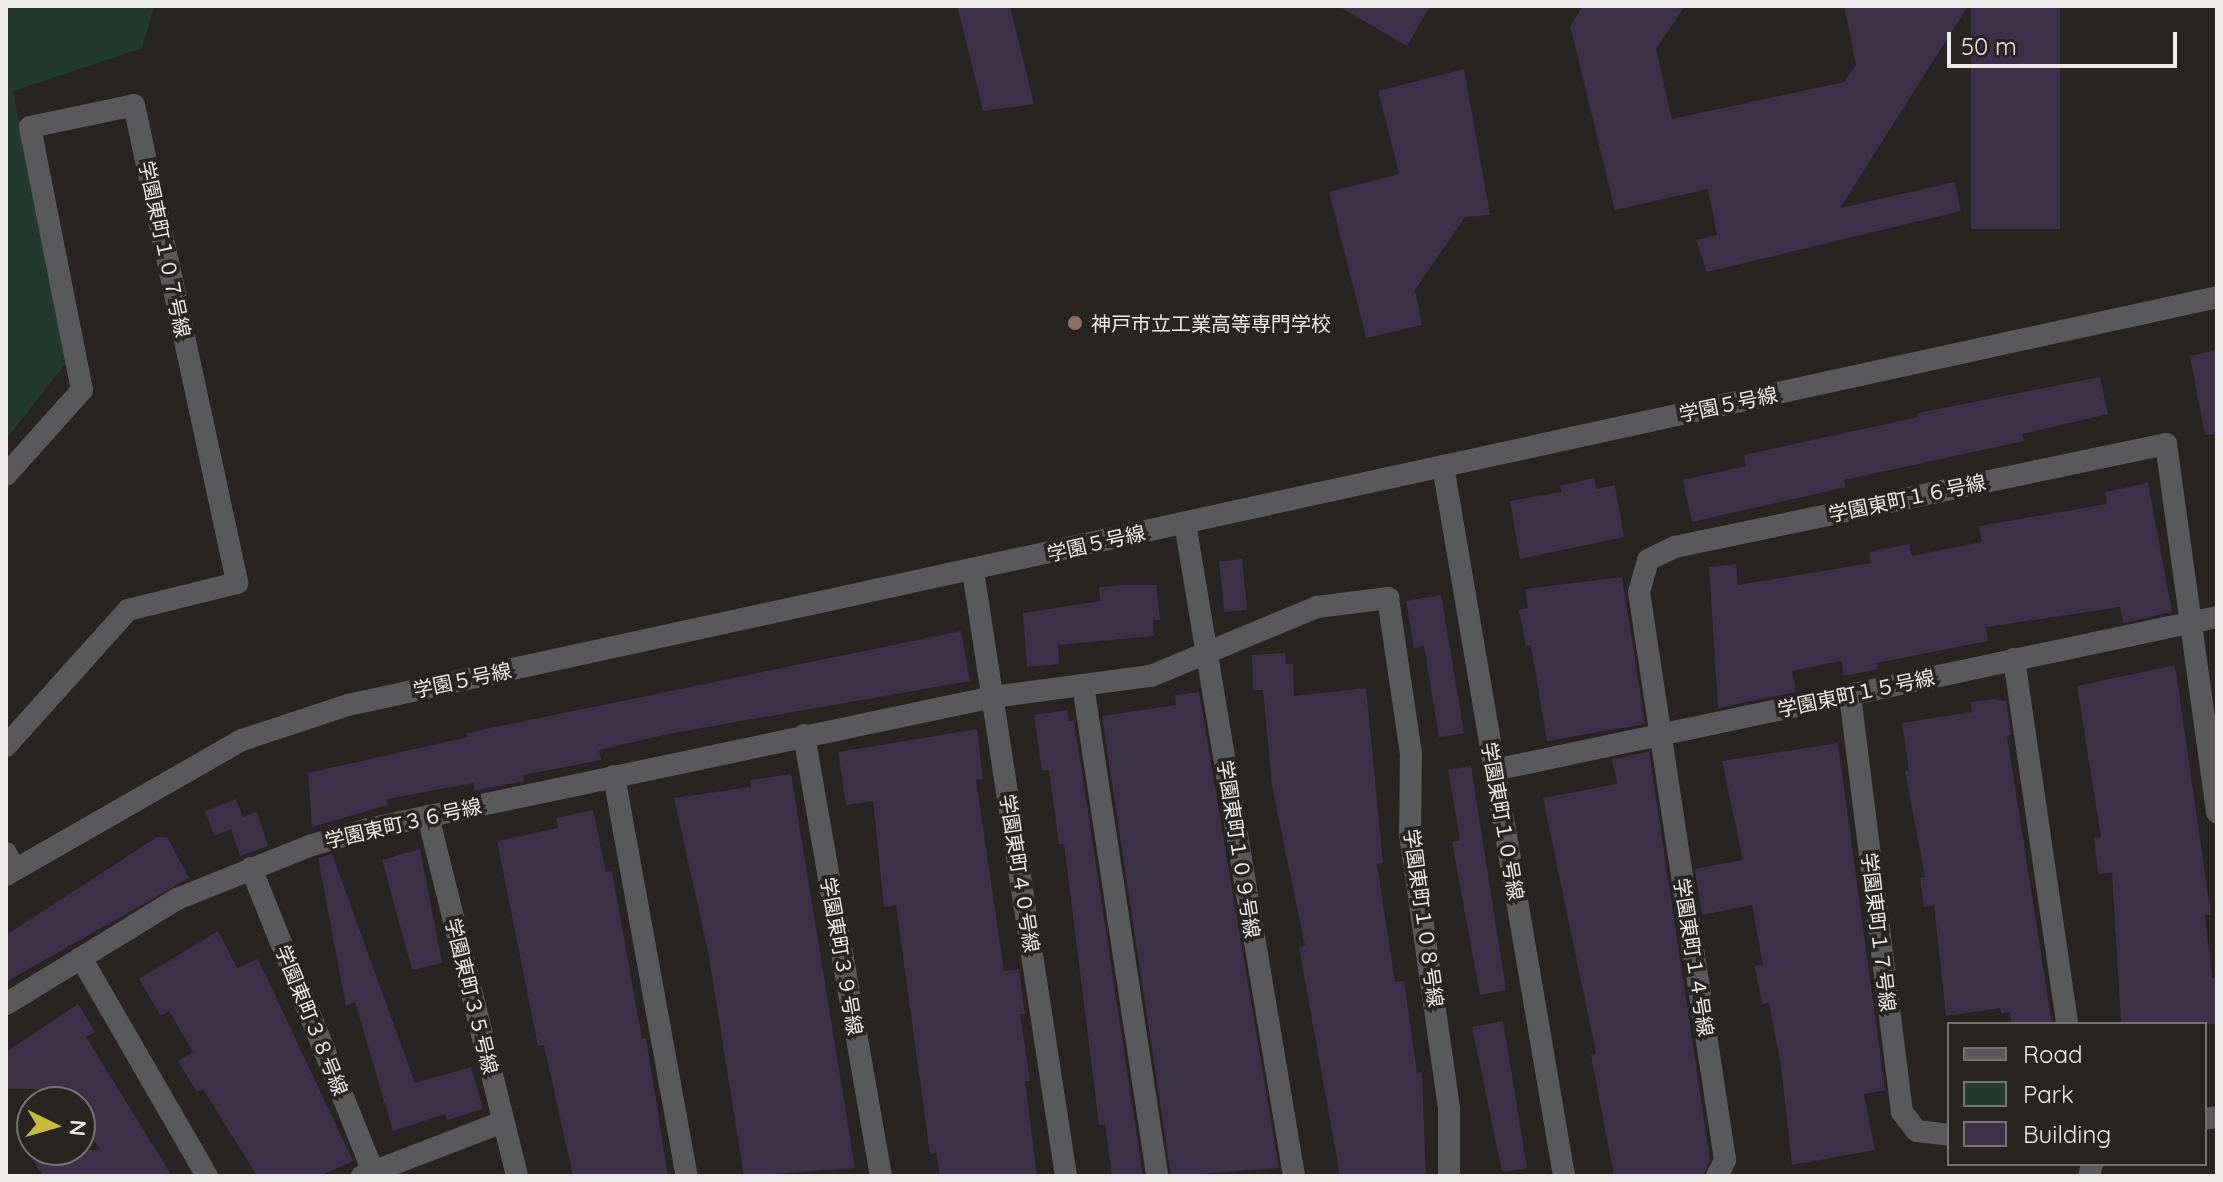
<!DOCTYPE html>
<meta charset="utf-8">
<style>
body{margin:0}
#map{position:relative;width:2223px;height:1182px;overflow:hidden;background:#272421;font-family:Quicksand,"Noto Sans JP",sans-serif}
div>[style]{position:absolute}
.green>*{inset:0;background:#233b2f}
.building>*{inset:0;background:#3d3149;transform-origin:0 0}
.pedestrian>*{height:22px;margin:-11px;padding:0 11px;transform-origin:11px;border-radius:11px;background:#59595b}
.minor>*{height:22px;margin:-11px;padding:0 11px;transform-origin:11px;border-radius:11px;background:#59595b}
.tertiary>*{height:22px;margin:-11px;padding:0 11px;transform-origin:11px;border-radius:11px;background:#59595b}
.dots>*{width:22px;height:22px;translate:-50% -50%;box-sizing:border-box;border:4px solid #272421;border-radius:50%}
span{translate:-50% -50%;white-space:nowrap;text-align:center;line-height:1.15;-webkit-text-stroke:7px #272421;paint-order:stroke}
.street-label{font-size:20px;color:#edebe9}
.poi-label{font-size:20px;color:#edebe9}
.left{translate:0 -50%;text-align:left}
.frame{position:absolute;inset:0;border:8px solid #edebe9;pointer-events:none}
.legend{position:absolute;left:1947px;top:1022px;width:260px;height:144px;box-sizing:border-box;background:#272421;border:2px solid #767471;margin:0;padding:10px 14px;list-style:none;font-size:24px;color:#edebe9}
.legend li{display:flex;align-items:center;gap:16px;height:40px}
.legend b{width:40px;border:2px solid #767471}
.north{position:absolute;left:16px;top:1086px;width:80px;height:80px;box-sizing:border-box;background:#272421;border:2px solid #767471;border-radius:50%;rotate:95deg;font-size:22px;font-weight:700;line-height:32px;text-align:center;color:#edebe9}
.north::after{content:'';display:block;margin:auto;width:28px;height:36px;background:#c7bb3b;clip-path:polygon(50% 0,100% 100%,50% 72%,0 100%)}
.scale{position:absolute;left:1947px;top:32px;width:230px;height:36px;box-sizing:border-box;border:4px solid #edebe9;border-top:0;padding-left:10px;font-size:24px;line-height:28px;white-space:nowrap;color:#edebe9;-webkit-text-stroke:6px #272421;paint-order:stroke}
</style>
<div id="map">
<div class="green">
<i style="clip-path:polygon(6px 6px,154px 6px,142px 48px,13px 91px,67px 362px,6px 439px)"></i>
</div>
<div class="building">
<i style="clip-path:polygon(957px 6px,1010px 6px,1034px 104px,983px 111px)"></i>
<i style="clip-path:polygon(1338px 6px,1430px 6px,1407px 46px)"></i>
<i style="clip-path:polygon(1583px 6px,1685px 6px,1656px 49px,1672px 119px,1844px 82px,1856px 65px,1844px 6px,1968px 6px,1840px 208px,1955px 182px,1961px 211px,1707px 272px,1696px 240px,1717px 235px,1708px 189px,1615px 210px,1570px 26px)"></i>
<i style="left:1971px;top:6px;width:89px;height:223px"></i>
<i style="clip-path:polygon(1464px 69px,1490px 215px,1465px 217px,1415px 290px,1422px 325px,1366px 338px,1329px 192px,1399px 174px,1378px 91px)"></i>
<i style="clip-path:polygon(2217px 350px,2217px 434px,2205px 435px,2190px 356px)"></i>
<i style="clip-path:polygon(2100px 377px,2108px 414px,2022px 434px,2024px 441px,1844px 480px,1846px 487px,1692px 522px,1683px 480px,1746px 466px,1744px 455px,1918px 417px,1917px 413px)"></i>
<i style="clip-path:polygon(1594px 478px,1597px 489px,1615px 485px,1624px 537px,1520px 559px,1510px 501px,1562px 492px,1560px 486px)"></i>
<i style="clip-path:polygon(2148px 483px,2172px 612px,2123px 623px,2120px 607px,1986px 627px,1988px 641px,1877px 663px,1878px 669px,1844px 676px,1841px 661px,1792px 671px,1796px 692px,1718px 708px,1709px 567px,1736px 564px,1738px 585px,1871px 563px,1869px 552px,1909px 544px,1912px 556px,1982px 542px,1979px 526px,2107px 504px,2105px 492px)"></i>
<i style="left:1242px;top:559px;width:51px;height:23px;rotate:84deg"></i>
<i style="clip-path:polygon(1622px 577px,1645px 724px,1547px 741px,1531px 645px,1526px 646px,1519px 610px,1528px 608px,1525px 589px)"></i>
<i style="clip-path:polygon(1122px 585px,1156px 585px,1160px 620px,1153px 620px,1154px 636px,1058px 645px,1059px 664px,1027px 667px,1023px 613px,1100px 601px,1099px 587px)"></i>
<i style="clip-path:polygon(1441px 595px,1464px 733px,1439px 737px,1424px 646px,1414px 648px,1406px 601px)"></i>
<i style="clip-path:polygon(961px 631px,970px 681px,673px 733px,599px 750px,601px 760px,523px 775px,524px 781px,475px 791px,473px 783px,387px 799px,388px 805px,312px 827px,308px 773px,468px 737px,467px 733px)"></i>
<i style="clip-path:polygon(1285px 653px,1286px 664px,1293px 664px,1294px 696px,1366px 688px,1383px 863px,1377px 864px,1395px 982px,1404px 981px,1417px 1073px,1422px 1072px,1426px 1176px,1340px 1176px,1299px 947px,1305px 946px,1272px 786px,1263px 690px,1253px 690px,1252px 655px)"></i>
<i style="clip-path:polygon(2175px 665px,2211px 915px,2205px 915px,2212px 978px,2217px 977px,2217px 1024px,2121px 1024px,2112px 873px,2098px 874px,2094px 838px,2101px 837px,2077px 686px)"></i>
<i style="clip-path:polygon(1199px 692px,1279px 1168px,1171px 1176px,1102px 716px,1176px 705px,1175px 695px)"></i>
<i style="clip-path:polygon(1994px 699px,2006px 701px,2011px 735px,2007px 736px,2052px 1024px,2012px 1024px,2010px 1012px,2001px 1013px,2000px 1008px,1946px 1016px,1934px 905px,1924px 907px,1920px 878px,1925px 877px,1905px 771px,1909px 771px,1902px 723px,1972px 712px,1971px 702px)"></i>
<i style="clip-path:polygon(1067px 710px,1069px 721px,1074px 720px,1143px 1176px,1112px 1176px,1105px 1124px,1099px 1125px,1064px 844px,1059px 844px,1049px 770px,1042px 771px,1034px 715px)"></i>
<i style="clip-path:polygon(977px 729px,983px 779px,976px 780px,1004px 971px,1019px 969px,1025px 1014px,1020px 1014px,1030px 1081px,1025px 1081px,1037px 1176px,940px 1176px,936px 1153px,930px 1154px,896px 905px,884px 907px,873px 801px,846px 805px,838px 752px)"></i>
<i style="clip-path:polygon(1838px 743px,1885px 1090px,1864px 1094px,1875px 1150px,1792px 1165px,1781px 1066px,1769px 1003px,1762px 1004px,1755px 966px,1763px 964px,1752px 905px,1702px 915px,1695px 869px,1743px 860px,1722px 761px)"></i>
<i style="clip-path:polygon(1649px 752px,1710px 1159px,1703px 1176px,1614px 1176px,1591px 1055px,1596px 1053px,1543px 798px,1617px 784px,1612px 759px)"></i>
<i style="clip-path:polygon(1471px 766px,1506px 990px,1480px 995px,1452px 842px,1460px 840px,1448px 770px)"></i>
<i style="clip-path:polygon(791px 774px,855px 1168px,744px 1176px,708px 951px,674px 798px,751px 787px,750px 780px)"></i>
<i style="clip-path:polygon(236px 799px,243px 817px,257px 812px,268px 846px,240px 856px,231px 829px,214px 836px,205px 811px)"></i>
<i style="clip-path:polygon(593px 810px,606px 872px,612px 871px,642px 1039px,646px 1038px,668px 1176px,573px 1176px,544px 1045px,538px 1046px,497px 841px,558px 828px,556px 818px)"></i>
<i style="clip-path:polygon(157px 837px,167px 837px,189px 878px,6px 982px,6px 935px)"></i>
<i style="clip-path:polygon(420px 849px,442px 963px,412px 970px,382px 860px)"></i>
<i style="clip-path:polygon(332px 854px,415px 1083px,471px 1067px,483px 1109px,447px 1120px,445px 1114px,393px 1131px,355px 1002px,346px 1006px,318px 858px)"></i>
<i style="clip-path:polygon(218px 931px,237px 968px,258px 959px,353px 1161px,320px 1176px,257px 1176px,203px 1089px,197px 1092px,178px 1061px,193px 1052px,169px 1011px,161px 1016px,139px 979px)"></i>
<i style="clip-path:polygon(78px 1004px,95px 1032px,86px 1037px,172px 1176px,43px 1176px,27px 1150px,100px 1150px,80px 1116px,80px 1102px,72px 1102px,64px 1089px,6px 1089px,6px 1052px)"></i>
<i style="clip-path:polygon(1503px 1021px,1527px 1168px,1502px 1172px,1472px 1027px)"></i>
</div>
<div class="pedestrian">
<i style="left:6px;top:1004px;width:88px;rotate:-31.5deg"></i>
</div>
<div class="minor">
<i style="left:1443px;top:466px;width:720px;rotate:80.33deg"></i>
<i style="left:6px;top:475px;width:114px;rotate:-48.2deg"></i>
<i style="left:82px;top:390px;width:268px;rotate:-101.2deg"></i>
<i style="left:30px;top:127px;width:106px;rotate:-11.9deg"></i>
<i style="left:134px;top:105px;width:489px;rotate:77.8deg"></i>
<i style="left:237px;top:583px;width:112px;rotate:166.1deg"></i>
<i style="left:128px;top:610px;width:183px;rotate:131.9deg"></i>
<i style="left:1185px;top:523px;width:662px;rotate:80.52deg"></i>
<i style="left:973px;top:571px;width:612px;rotate:81.26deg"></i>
<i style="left:2014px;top:659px;width:369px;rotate:81.7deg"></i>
<i style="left:1083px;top:685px;width:497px;rotate:81.4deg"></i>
<i style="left:1850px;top:695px;width:420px;rotate:82.9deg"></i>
<i style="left:1902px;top:1112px;width:24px;rotate:52deg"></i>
<i style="left:1917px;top:1131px;width:32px;rotate:7deg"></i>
<i style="left:804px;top:735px;width:448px;rotate:80.1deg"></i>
<i style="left:1494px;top:770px;width:739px;rotate:-11.95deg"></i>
<i style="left:614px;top:776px;width:407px;rotate:79.7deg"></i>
<i style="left:428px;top:816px;width:371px;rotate:76.1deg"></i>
<i style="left:6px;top:853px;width:18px;rotate:61deg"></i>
<i style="left:251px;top:868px;width:328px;rotate:68.1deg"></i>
<i style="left:2205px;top:1119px;width:12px;rotate:-9deg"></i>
<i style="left:207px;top:1176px;width:252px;rotate:-120deg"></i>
<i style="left:81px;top:958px;width:113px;rotate:-31.6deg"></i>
<i style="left:177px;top:899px;width:145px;rotate:-21.8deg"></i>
<i style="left:312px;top:845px;width:58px;rotate:-15.9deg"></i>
<i style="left:368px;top:829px;width:639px;rotate:-11.93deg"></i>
<i style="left:993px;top:697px;width:159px;rotate:-7.6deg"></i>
<i style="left:1151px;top:676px;width:180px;rotate:-22.6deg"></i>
<i style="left:1317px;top:607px;width:72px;rotate:-7.2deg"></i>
<i style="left:1388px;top:598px;width:157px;rotate:81.6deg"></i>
<i style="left:1411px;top:753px;width:81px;rotate:90.7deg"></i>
<i style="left:1410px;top:834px;width:278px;rotate:81.9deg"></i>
<i style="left:1449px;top:1109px;width:67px;rotate:90deg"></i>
<i style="left:362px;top:1176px;width:151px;rotate:-21deg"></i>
<i style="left:1717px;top:1176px;width:18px;rotate:-63deg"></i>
<i style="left:1725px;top:1160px;width:574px;rotate:-98.61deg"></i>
<i style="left:1639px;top:592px;width:33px;rotate:-74deg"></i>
<i style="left:1648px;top:560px;width:30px;rotate:-26deg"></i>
<i style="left:1675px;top:547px;width:502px;rotate:-11.85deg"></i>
<i style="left:2166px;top:444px;width:372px;rotate:82.1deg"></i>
<i style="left:2089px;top:1176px;width:12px;rotate:-76deg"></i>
</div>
<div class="tertiary">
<i style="left:6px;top:875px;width:272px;rotate:-29.8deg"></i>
<i style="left:242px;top:740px;width:112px;rotate:-18.3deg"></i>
<i style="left:348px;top:705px;width:1913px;rotate:-12.31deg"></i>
</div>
<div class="dots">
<i style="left:1075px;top:323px;background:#8d6e63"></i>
</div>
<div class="street-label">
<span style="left:165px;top:249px;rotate:78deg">学園東町１０７号線</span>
<span style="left:1728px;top:404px;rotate:-12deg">学園５号線</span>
<span style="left:1907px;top:498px;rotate:-12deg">学園東町１６号線</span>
<span style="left:1096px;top:543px;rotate:-13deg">学園５号線</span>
<span style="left:462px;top:680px;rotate:-12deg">学園５号線</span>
<span style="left:1856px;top:693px;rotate:-12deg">学園東町１５号線</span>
<span style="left:1503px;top:821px;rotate:80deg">学園東町１０号線</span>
<span style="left:403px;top:823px;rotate:-13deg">学園東町３６号線</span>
<span style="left:1239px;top:849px;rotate:81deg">学園東町１０９号線</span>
<span style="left:1020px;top:873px;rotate:81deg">学園東町４０号線</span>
<span style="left:1424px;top:918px;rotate:82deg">学園東町１０８号線</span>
<span style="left:1879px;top:932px;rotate:83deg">学園東町１７号線</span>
<span style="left:842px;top:956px;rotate:80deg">学園東町３９号線</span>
<span style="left:1694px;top:957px;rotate:81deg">学園東町１４号線</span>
<span style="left:472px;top:996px;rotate:76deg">学園東町３５号線</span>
<span style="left:312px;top:1020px;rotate:68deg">学園東町３８号線</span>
</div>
<div class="poi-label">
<span class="left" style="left:1091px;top:323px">神戸市立工業高等専門学校</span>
</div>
<div class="frame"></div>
<ul class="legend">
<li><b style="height:10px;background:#59595b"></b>Road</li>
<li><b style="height:22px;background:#233b2f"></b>Park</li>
<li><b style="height:22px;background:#3d3149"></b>Building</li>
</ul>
<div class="north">N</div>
<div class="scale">50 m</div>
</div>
